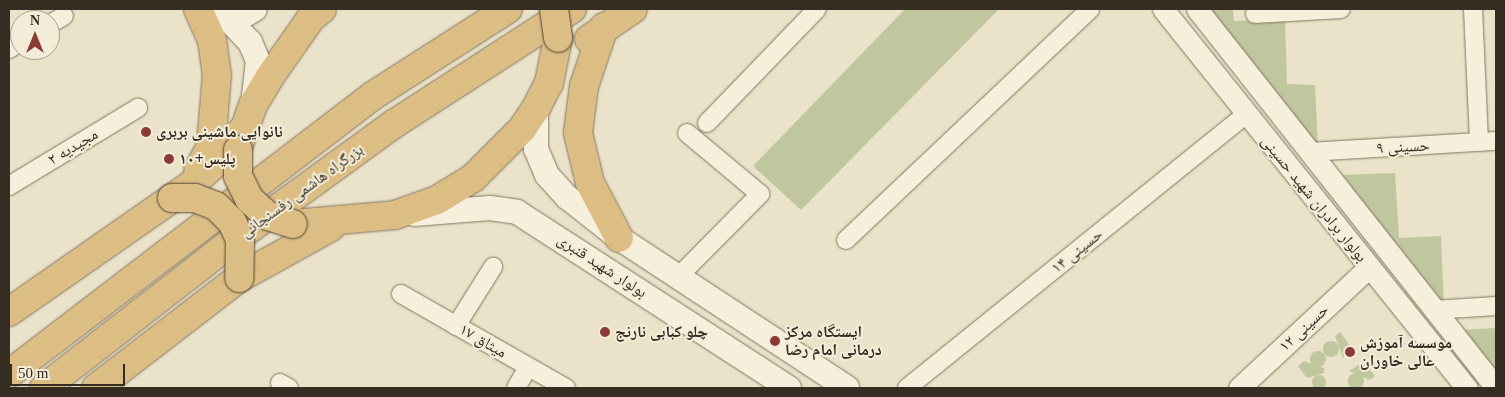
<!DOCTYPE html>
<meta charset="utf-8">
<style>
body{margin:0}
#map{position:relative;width:1505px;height:397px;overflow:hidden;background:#eae2c9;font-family:"Times New Roman","Noto Naskh Arabic",serif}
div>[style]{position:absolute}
.green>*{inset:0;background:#c0c79e}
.round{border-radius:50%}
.roads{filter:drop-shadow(0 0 1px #847560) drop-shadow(0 0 1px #847560)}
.minor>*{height:18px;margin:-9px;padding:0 9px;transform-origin:9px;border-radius:9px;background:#f5efdc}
.tertiary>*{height:21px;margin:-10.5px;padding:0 10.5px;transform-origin:10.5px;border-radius:10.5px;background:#f5efdc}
.secondary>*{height:24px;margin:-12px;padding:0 12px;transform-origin:12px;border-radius:12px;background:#f5efdc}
.trunk>*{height:28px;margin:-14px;padding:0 14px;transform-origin:14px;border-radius:14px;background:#dcbe85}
.bridges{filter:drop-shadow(0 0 1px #534433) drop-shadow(0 0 1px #534433)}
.trunk-bridge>*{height:28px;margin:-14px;padding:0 14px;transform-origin:14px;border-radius:14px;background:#dcbe85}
.dots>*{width:14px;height:14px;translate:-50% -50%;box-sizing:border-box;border:2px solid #f2ecd8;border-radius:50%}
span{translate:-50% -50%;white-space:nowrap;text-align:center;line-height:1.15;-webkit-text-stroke:4px #f2ecd8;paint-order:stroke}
.poi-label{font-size:16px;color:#362d22;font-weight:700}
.left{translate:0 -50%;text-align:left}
.street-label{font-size:16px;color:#362d22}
.frame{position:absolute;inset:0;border:10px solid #362d22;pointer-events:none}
.north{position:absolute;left:10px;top:10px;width:50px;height:50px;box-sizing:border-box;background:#f2ecd8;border:1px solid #a7a08f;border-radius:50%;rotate:0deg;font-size:14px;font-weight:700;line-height:20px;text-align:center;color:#362d22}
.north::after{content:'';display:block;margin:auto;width:18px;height:22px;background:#8d3a36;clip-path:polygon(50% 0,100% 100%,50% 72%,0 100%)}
.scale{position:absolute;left:10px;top:364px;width:115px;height:22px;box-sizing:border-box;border:2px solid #362d22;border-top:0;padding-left:6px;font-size:15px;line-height:18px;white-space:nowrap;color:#362d22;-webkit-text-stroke:4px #f2ecd8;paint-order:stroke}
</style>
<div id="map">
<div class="green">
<i style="clip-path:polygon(905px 9px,999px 9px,801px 210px,753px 166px)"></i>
<i style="clip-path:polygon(1201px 9px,1233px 9px,1234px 21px,1285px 19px,1287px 84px,1315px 85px,1318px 146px)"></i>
<i style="clip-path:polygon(1395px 173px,1399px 238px,1441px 236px,1444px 307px,1342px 175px)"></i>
<i style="clip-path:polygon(1496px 328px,1496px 375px,1459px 330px)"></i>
<i style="clip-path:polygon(1340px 332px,1351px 347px,1343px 358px,1335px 336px)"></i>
<i class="round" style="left:1323px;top:341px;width:16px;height:16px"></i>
<i class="round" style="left:1310px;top:351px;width:16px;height:16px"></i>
<i style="clip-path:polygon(1304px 361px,1324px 368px,1324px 373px,1307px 378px,1298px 366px)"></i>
<i style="clip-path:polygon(1363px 362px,1375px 376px,1370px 380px,1349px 371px)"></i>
<i class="round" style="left:1348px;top:373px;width:16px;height:16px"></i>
<i class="round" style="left:1312px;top:375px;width:14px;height:14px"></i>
</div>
<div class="roads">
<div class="minor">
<i style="left:1473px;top:9px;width:133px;rotate:87.4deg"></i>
<i style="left:1255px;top:14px;width:86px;rotate:-3.3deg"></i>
<i style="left:50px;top:24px;width:16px;rotate:-30deg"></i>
<i style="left:9px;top:49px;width:13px;rotate:-32deg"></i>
<i style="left:707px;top:123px;width:158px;rotate:-46deg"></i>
<i style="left:1309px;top:152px;width:187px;rotate:-3.4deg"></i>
<i style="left:9px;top:186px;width:151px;rotate:-31.2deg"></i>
<i style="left:846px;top:240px;width:336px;rotate:-43.4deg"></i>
<i style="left:678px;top:277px;width:117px;rotate:-45.3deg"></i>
<i style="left:760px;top:194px;width:95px;rotate:-140.1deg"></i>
<i style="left:401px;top:294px;width:190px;rotate:29.7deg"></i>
<i style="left:1433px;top:310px;width:63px;rotate:-3.6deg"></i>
<i style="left:456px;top:326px;width:70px;rotate:-57.9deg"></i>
<i style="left:280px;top:383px;width:10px;rotate:29deg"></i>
<i style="left:516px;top:388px;width:24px;rotate:-60deg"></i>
<i style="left:907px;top:388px;width:437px;rotate:-38.9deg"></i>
</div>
<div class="tertiary">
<i style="left:1163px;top:9px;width:486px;rotate:51.3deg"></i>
<i style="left:1197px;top:9px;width:482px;rotate:51.7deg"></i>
<i style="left:1239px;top:388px;width:178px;rotate:-42.9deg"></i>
</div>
<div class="secondary">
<i style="left:218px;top:9px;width:46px;rotate:45.9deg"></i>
<i style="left:250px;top:42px;width:21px;rotate:67deg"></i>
<i style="left:258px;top:61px;width:43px;rotate:96.6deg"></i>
<i style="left:225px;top:14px;width:16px;rotate:15deg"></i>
<i style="left:240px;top:18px;width:17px;rotate:-31deg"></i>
<i style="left:536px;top:108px;width:41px;rotate:90deg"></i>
<i style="left:536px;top:149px;width:28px;rotate:67deg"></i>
<i style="left:547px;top:175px;width:30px;rotate:48deg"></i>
<i style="left:567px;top:197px;width:66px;rotate:38.3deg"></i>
<i style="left:619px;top:238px;width:273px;rotate:33.3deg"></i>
<i style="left:414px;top:214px;width:76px;rotate:-4.5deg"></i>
<i style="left:490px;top:208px;width:27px;rotate:8deg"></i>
<i style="left:517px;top:212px;width:324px;rotate:32.9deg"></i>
</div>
<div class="trunk">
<i style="left:198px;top:9px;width:34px;rotate:66deg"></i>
<i style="left:212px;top:40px;width:34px;rotate:82deg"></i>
<i style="left:217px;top:74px;width:72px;rotate:94.8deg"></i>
<i style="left:211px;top:146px;width:27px;rotate:118deg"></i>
<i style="left:604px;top:27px;width:62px;rotate:108.7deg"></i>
<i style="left:584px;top:86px;width:47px;rotate:97.3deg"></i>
<i style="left:578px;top:133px;width:51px;rotate:76.5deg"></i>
<i style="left:590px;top:183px;width:62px;rotate:62.2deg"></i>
<i style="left:589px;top:39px;width:53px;rotate:-34.3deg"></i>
<i style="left:238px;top:147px;width:45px;rotate:-70.3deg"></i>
<i style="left:253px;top:105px;width:31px;rotate:-59deg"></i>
<i style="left:269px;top:78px;width:73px;rotate:-55deg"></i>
<i style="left:311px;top:18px;width:14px;rotate:-39deg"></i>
<i style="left:293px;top:224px;width:102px;rotate:-5deg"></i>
<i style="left:395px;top:215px;width:45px;rotate:-19.7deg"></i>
<i style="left:437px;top:200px;width:42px;rotate:-31.4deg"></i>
<i style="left:473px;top:178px;width:69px;rotate:-45deg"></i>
<i style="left:522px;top:129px;width:25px;rotate:-56deg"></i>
<i style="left:536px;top:108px;width:28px;rotate:-63deg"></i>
<i style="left:549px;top:83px;width:46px;rotate:-78.7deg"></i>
<i style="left:9px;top:312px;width:222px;rotate:-34.9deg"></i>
<i style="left:191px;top:185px;width:38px;rotate:-42deg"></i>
<i style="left:219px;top:160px;width:39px;rotate:-52deg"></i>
<i style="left:9px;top:374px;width:459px;rotate:-37.4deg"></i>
<i style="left:374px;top:95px;width:159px;rotate:-32.7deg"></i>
<i style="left:44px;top:388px;width:236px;rotate:-37.9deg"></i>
<i style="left:230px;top:243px;width:203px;rotate:-36deg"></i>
<i style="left:394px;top:124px;width:212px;rotate:-32.9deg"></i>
<i style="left:96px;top:388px;width:180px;rotate:-37.6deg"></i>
<i style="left:239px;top:278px;width:105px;rotate:-29deg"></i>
</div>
</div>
<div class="bridges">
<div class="trunk-bridge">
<i style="left:554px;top:9px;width:29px;rotate:82deg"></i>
<i style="left:238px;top:150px;width:26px;rotate:90deg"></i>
<i style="left:238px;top:176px;width:25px;rotate:64deg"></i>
<i style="left:249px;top:199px;width:25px;rotate:42deg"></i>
<i style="left:268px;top:216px;width:26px;rotate:18deg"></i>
<i style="left:172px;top:198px;width:23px"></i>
<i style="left:195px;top:198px;width:22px;rotate:21deg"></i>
<i style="left:216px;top:206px;width:23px;rotate:45deg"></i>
<i style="left:232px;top:222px;width:19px;rotate:65deg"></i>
<i style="left:240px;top:239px;width:39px;rotate:91deg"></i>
</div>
</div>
<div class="dots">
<i style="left:146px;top:132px;background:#8d3a36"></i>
<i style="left:169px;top:159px;background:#8d3a36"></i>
<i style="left:605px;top:332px;background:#8d3a36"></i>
<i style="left:775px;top:341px;background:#8d3a36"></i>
<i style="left:1350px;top:352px;background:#8d3a36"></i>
</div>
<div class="poi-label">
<span class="left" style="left:156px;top:132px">نانوایی ماشینی بربری</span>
<span class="left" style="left:179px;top:159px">پلیس+۱۰</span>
<span class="left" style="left:615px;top:332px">چلو کبابی نارنج</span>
<span class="left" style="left:785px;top:341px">ایستگاه مرکز<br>درمانی امام رضا</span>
<span class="left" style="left:1360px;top:352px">موسسه آموزش<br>عالی خاوران</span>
</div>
<div class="street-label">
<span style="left:73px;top:147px;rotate:-31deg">مجیدیه ۲</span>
<span style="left:1403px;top:147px;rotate:-3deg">حسینی ۹</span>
<span style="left:302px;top:191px;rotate:-36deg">بزرگراه هاشمی رفسنجانی</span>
<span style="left:1314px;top:199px;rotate:51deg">بولوار برادران شهید حسینی</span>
<span style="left:1077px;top:251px;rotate:-39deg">حسینی ۱۴</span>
<span style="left:602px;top:266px;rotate:33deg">بولوار شهید قنبری</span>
<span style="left:1304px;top:328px;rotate:-43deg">حسینی ۱۲</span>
<span style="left:483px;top:341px;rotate:30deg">میثاق ۱۷</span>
</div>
<div class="frame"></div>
<div class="north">N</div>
<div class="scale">50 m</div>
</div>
